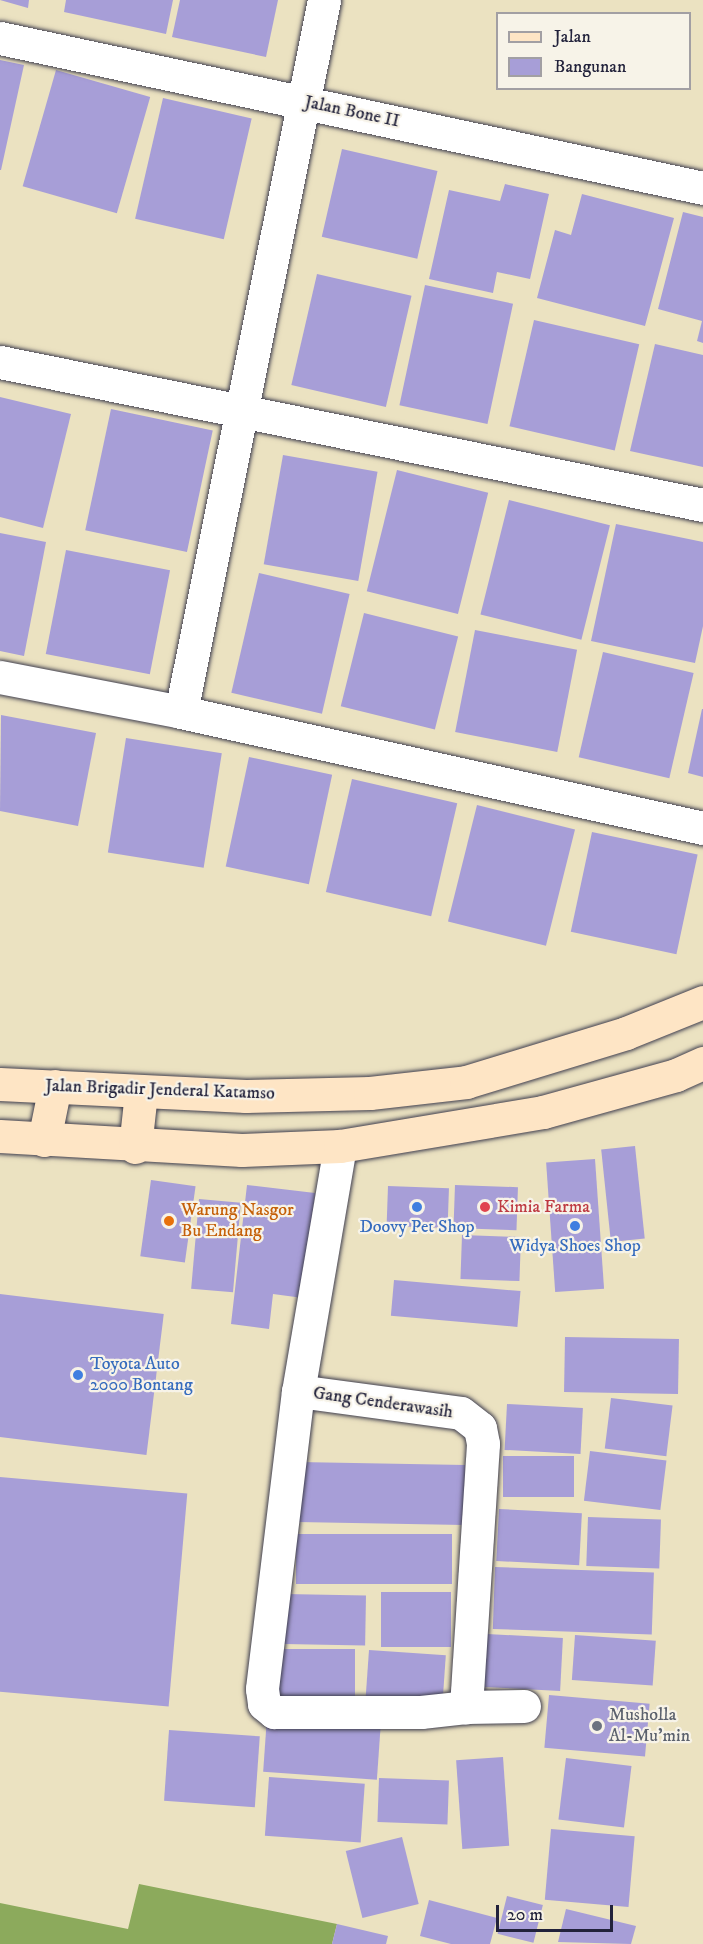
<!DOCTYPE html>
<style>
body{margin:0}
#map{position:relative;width:703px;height:1944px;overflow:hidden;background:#ebe2c1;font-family:"IM FELL DW Pica",serif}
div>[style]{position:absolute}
.forest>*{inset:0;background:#8caa5c}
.building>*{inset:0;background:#a79ed7;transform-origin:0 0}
.roads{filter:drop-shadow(0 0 2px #403f4f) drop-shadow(0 0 2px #403f4f)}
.minor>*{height:33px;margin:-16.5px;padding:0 16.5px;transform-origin:16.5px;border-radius:16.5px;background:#fff}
.secondary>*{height:33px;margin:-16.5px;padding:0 16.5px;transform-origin:16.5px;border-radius:16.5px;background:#fee5c5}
.dots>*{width:16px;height:16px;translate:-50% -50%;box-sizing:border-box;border:3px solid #f7f3e8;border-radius:50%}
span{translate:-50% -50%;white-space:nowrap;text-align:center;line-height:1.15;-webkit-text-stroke:4.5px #f7f3e8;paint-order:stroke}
.street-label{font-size:18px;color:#22223b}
.health-label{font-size:18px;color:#be3a42}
.left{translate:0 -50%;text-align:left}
.food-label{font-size:18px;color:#c56008}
.shop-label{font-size:18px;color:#366cbe}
.worship-label{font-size:18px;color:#5b616d}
.legend{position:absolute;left:496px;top:12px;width:195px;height:78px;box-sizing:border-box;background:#f7f3e8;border:2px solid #a29fa3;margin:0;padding:8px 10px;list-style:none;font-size:18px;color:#22223b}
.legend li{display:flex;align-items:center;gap:12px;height:30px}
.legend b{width:30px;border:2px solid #a29fa3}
.scale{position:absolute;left:496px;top:1905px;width:117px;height:27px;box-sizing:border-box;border:3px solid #22223b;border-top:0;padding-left:8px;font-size:18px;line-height:21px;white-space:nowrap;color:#22223b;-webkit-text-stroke:4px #f7f3e8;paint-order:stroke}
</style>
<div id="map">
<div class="forest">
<i style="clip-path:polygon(139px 1884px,337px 1924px,332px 1944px,0 1944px,0 1903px,128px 1929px)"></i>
</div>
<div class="building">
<i style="clip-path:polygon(0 0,29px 0,28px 8px)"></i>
<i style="clip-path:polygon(66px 0,173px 0,166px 34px,64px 12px)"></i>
<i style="clip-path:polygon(180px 0,278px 0,266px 57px,172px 37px)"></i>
<i style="clip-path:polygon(0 60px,24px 65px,1px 170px,0 170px)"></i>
<i style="left:56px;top:70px;width:98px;height:121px;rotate:16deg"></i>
<i style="left:163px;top:98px;width:91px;height:124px;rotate:13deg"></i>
<i style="left:342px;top:149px;width:98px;height:90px;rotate:13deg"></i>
<i style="clip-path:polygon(505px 184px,549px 194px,530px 279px,497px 272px,493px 293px,429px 279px,449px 190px,500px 201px)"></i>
<i style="clip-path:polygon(582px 194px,674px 218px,645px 326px,537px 298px,555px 230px,571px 235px)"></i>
<i style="clip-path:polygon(683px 212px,703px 217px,703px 343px,697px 341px,702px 321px,658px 309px)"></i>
<i style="left:317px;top:274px;width:97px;height:114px;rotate:13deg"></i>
<i style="left:425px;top:285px;width:90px;height:123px;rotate:12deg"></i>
<i style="left:534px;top:320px;width:108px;height:109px;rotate:13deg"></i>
<i style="clip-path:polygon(655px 344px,703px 355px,703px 467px,630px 451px)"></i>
<i style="clip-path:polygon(0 397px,71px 414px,43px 528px,0 517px)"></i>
<i style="left:111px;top:409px;width:104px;height:124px;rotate:12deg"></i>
<i style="left:283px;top:455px;width:96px;height:111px;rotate:10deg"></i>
<i style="left:397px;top:470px;width:94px;height:125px;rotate:14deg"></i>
<i style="left:509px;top:500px;width:104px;height:118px;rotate:14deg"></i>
<i style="clip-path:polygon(616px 524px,703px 542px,703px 626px,695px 663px,591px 641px)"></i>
<i style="clip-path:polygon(0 533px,46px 542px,24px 656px,0 651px)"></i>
<i style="left:66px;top:550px;width:106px;height:106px;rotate:11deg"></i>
<i style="left:259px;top:573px;width:93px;height:123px;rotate:13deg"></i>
<i style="left:364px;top:613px;width:97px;height:96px;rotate:14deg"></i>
<i style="left:475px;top:630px;width:104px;height:104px;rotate:11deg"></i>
<i style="left:603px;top:652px;width:93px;height:108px;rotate:13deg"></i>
<i style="clip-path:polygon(702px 709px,703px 709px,703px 777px,688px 773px)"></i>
<i style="clip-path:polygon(1px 715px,96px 733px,78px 826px,0 811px)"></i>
<i style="left:126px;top:738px;width:97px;height:116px;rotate:9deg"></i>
<i style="left:249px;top:757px;width:85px;height:112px;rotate:12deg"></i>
<i style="left:352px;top:779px;width:108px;height:116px;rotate:13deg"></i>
<i style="left:477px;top:805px;width:101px;height:120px;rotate:14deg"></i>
<i style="left:592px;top:832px;width:108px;height:102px;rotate:12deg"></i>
<i style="left:635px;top:1146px;width:93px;height:34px;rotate:84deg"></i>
<i style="left:595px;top:1159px;width:130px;height:49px;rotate:86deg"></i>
<i style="left:151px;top:1180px;width:45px;height:77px;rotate:8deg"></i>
<i style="clip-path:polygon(247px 1185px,315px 1193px,303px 1298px,273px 1294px,269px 1329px,231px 1324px)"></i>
<i style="left:455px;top:1185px;width:63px;height:43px;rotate:2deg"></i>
<i style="left:388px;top:1186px;width:61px;height:40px;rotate:2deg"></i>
<i style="left:199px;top:1199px;width:42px;height:90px;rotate:5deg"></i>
<i style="left:462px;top:1235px;width:59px;height:44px;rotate:2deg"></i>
<i style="left:394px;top:1280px;width:127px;height:36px;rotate:5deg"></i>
<i style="left:0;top:1294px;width:165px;height:142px;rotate:7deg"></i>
<i style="left:565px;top:1337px;width:114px;height:55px;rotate:1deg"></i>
<i style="left:611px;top:1398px;width:62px;height:51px;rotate:7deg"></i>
<i style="left:507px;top:1404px;width:76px;height:46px;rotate:3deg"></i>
<i style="left:590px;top:1451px;width:77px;height:50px;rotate:7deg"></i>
<i style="left:503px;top:1456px;width:71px;height:41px"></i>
<i style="left:465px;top:1465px;width:60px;height:167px;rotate:91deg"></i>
<i style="left:0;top:1477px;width:188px;height:214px;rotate:5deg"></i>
<i style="left:499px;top:1509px;width:83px;height:52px;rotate:3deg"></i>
<i style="left:588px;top:1517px;width:73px;height:49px;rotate:2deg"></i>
<i style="left:452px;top:1534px;width:50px;height:156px;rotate:90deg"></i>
<i style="left:495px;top:1567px;width:159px;height:62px;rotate:2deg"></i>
<i style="left:451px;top:1592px;width:55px;height:70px;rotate:90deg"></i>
<i style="left:285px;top:1594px;width:81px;height:50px;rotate:1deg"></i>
<i style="left:487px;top:1634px;width:76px;height:53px;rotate:3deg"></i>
<i style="left:575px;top:1635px;width:81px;height:45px;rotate:4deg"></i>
<i style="left:355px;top:1649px;width:53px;height:80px;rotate:90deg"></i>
<i style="left:369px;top:1650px;width:77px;height:52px;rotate:4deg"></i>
<i style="left:549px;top:1695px;width:101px;height:53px;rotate:5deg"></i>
<i style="left:267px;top:1717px;width:114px;height:55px;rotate:4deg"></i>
<i style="left:169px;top:1730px;width:91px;height:71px;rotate:4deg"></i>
<i style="left:503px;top:1757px;width:89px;height:47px;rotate:86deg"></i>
<i style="left:566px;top:1758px;width:66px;height:62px;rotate:7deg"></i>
<i style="left:269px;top:1777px;width:96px;height:59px;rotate:4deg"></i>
<i style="left:379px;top:1778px;width:70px;height:44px;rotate:2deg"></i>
<i style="left:551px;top:1829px;width:84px;height:71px;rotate:5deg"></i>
<i style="left:402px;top:1837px;width:69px;height:58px;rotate:76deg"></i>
<i style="left:507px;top:1896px;width:37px;height:39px;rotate:14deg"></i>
<i style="clip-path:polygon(429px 1900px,497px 1918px,490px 1944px,451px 1944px,420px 1936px)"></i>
<i style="clip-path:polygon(566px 1909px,636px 1926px,631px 1944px,558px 1942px)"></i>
<i style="clip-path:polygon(337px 1924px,388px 1936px,386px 1944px,332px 1944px)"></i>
</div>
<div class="roads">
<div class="minor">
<i style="left:0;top:38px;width:719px;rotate:12.04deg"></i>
<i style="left:0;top:362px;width:717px;rotate:11.5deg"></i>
<i style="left:0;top:677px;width:184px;rotate:10.9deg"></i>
<i style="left:181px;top:712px;width:535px;rotate:12.53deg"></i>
<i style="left:181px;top:712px;width:726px;rotate:-78.64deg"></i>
<i style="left:340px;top:1146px;width:249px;rotate:99.7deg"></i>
<i style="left:298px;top:1391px;width:164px;rotate:7.7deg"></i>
<i style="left:461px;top:1413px;width:24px;rotate:38deg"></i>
<i style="left:480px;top:1428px;width:16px;rotate:79deg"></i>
<i style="left:483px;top:1444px;width:264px;rotate:93.7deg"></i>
<i style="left:466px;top:1707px;width:58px;rotate:-1deg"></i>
<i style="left:298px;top:1391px;width:300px;rotate:96.9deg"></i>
<i style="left:262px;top:1689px;width:15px;rotate:82deg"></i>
<i style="left:264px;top:1704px;width:13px;rotate:39deg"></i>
<i style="left:274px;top:1712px;width:147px"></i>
<i style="left:421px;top:1712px;width:45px;rotate:-6.3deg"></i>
</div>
<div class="secondary">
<i style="left:0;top:1084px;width:246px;rotate:2.8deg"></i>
<i style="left:246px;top:1096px;width:124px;rotate:-1.4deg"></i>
<i style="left:370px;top:1093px;width:97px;rotate:-6.5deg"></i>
<i style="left:466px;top:1082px;width:167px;rotate:-17deg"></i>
<i style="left:626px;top:1033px;width:83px;rotate:-21.9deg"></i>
<i style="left:0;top:1136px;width:242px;rotate:3.3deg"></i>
<i style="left:242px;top:1150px;width:98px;rotate:-2.3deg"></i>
<i style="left:340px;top:1146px;width:206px;rotate:-9.5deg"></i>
<i style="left:543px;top:1112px;width:138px;rotate:-15.5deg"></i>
<i style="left:676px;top:1075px;width:30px;rotate:-24deg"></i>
<i style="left:44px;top:1140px;width:55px;rotate:-78.5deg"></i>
<i style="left:135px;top:1147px;width:54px;rotate:-83.7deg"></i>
</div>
</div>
<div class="dots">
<i style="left:417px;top:1207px;background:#3f7fe0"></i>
<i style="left:485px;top:1207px;background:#e0444e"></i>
<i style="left:169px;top:1221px;background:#e8710a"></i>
<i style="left:575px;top:1226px;background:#3f7fe0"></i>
<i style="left:78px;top:1375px;background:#3f7fe0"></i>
<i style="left:597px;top:1726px;background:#6b7280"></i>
</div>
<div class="street-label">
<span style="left:352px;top:112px;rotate:12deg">Jalan Bone II</span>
<span style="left:160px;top:1090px;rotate:2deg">Jalan Brigadir Jenderal Katamso</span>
<span style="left:383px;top:1403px;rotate:8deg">Gang Cenderawasih</span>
</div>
<div class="health-label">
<span class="left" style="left:497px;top:1207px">Kimia Farma</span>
</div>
<div class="food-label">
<span class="left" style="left:181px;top:1221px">Warung Nasgor<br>Bu Endang</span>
</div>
<div class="shop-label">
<span style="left:417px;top:1227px">Doovy Pet Shop</span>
<span style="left:575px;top:1246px">Widya Shoes Shop</span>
<span class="left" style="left:90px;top:1375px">Toyota Auto<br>2000 Bontang</span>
</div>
<div class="worship-label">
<span class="left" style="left:609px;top:1726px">Musholla<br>Al-Mu'min</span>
</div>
<ul class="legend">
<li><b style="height:8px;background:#fee5c5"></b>Jalan</li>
<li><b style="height:16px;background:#a79ed7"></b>Bangunan</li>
</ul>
<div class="scale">20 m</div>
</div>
